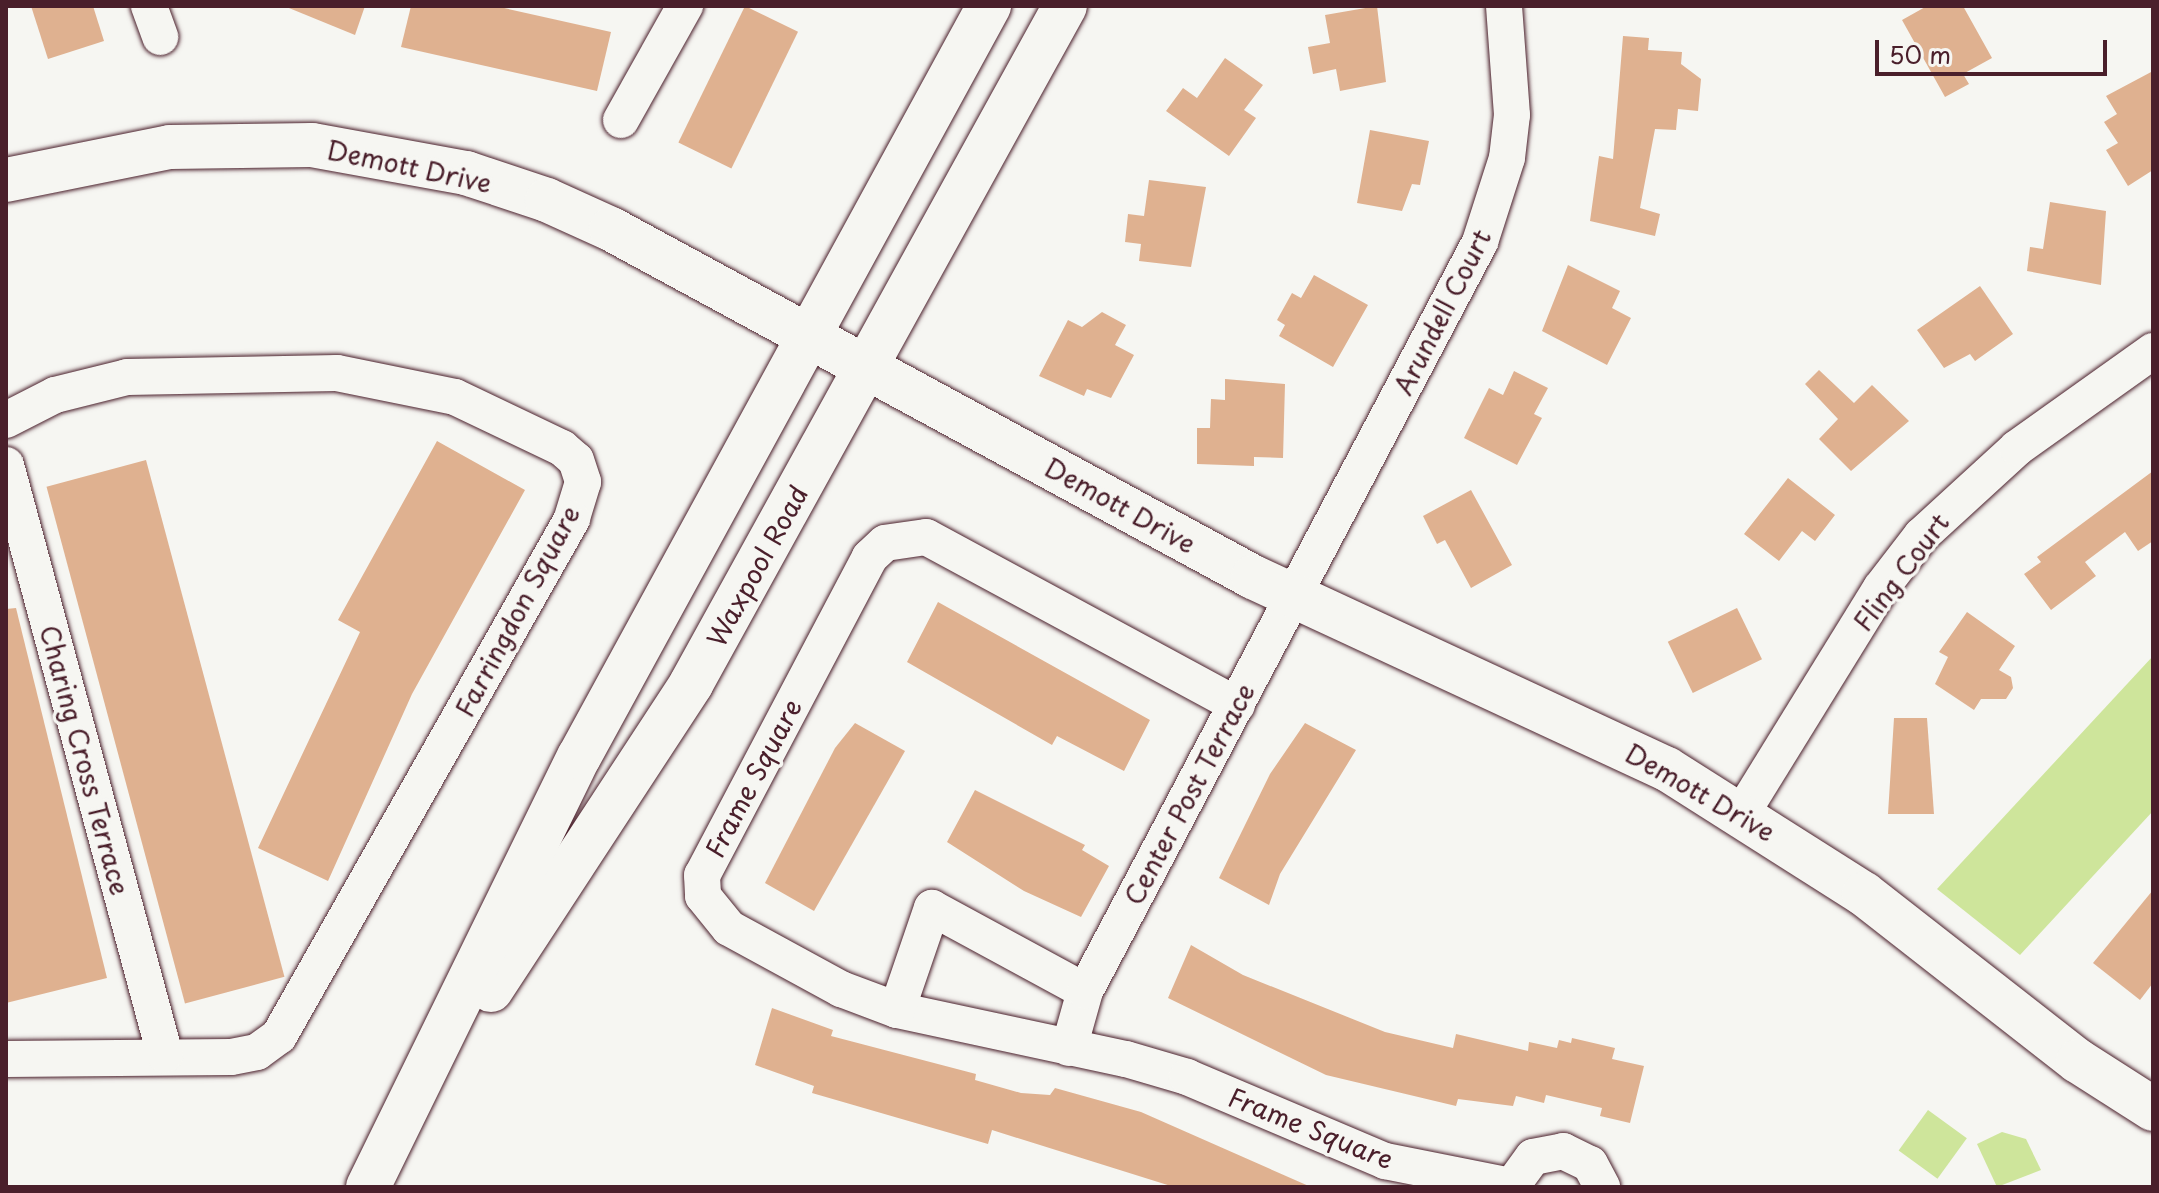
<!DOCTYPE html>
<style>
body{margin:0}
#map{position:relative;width:2159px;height:1193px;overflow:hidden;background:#f6f6f2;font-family:"Playpen Sans",sans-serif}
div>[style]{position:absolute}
.green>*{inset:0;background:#cee59b;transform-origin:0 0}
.building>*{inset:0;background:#dfb190;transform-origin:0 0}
.roads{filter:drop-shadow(0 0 2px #4a1f2b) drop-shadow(0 0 2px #4a1f2b)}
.minor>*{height:36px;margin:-18px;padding:0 18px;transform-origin:18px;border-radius:18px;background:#f6f6f2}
.tertiary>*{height:44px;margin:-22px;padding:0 22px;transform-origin:22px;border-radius:22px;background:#f6f6f2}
span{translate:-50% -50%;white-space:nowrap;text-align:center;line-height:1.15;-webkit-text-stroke:7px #f6f6f2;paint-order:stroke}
.street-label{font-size:26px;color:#4a1f2b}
.frame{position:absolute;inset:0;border:8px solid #4a1f2b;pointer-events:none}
.scale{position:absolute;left:1875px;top:40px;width:232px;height:36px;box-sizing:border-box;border:4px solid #4a1f2b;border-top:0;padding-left:10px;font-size:24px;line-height:28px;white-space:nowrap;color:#4a1f2b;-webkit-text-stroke:6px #f6f6f2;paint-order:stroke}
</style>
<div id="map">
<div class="green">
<i style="clip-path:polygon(2153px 656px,2153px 811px,2020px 955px,1937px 889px)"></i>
<i style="left:1928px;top:1110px;width:48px;height:50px;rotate:36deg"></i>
<i style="clip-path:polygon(2002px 1132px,2026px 1139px,2041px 1170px,1997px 1187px,1977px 1144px)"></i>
</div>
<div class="building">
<i style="clip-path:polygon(31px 6px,93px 6px,104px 41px,48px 59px)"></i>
<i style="clip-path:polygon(284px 6px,365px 6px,355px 35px)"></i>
<i style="clip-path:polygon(411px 6px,495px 6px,611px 32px,597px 91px,401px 47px)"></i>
<i style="left:745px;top:6px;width:59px;height:152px;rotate:26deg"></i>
<i style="clip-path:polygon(1377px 6px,1386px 82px,1340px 91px,1336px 69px,1313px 74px,1308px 47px,1330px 43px,1325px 15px)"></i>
<i style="clip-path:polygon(1927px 6px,1963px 6px,1992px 58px,1963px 74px,1969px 84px,1945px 97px,1902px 20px)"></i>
<i style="clip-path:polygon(1623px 36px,1649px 38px,1648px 50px,1682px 52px,1681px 64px,1701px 79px,1698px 111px,1678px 109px,1676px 130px,1655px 129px,1640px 208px,1660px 214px,1655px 236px,1590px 221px,1599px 156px,1613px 159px)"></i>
<i style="clip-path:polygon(1225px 58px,1263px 85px,1244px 110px,1256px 118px,1229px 156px,1166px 111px,1183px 88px,1197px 98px)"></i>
<i style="clip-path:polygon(2153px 71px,2153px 170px,2128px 186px,2106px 150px,2118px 143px,2104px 122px,2117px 114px,2106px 96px)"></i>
<i style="clip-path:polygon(1370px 130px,1429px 141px,1420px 185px,1412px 184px,1402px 211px,1357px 203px)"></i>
<i style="clip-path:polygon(1149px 180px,1206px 187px,1191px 267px,1139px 261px,1141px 244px,1125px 242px,1128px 214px,1144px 216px)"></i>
<i style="clip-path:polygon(2050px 202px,2106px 211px,2101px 285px,2027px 271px,2030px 247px,2043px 249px)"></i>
<i style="clip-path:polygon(1568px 265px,1620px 291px,1612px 308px,1631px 318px,1607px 365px,1542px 331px)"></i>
<i style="clip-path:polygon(1314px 275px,1368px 305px,1333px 367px,1279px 336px,1285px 325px,1277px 320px,1292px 293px,1301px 298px)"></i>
<i style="clip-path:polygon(1980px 286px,2013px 334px,1975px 361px,1970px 354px,1944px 368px,1917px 330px)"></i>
<i style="clip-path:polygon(1102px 312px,1126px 325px,1115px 345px,1134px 355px,1111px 398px,1087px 389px,1084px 396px,1039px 376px,1068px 320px,1082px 327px)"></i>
<i style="clip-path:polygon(1819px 370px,1854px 403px,1872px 385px,1909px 421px,1851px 471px,1819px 439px,1838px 419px,1805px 384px)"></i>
<i style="clip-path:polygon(1514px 371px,1548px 388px,1534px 414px,1542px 418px,1517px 465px,1464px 438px,1489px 388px,1503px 395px)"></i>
<i style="clip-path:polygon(1225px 379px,1285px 384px,1283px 458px,1254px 457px,1254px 466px,1197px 464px,1197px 428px,1210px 428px,1211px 399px,1225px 400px)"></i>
<i style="clip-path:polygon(437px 441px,525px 490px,412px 694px,328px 881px,258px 848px,360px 632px,338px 620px)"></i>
<i style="left:146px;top:460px;width:535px;height:103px;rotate:75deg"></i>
<i style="clip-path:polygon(2153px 471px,2153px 541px,2138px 551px,2125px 532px,2085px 562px,2096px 576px,2051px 610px,2024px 574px,2041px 562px,2037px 557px)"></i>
<i style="clip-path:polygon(1788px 478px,1835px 515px,1815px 541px,1802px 531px,1779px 561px,1744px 534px)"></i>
<i style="clip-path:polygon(1471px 490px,1512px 565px,1471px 588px,1445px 540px,1437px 544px,1423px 516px)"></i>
<i style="clip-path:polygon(938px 602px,1150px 720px,1124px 771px,1057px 736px,1052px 745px,907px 662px)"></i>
<i style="clip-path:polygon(16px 608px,107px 978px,6px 1003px,6px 609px)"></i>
<i style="left:1737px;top:608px;width:57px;height:77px;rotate:64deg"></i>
<i style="clip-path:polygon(1967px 612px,2015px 646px,1999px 670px,2011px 677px,2013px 688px,2006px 699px,1981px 699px,1974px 710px,1935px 684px,1948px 657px,1939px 652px)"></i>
<i style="clip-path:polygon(1894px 718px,1927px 718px,1934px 814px,1888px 814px)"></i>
<i style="clip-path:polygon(855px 723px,905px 751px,814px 911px,765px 883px,835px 748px)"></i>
<i style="clip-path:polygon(1305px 723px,1356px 750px,1280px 874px,1269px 905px,1219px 878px,1270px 774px)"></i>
<i style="clip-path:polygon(975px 790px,1085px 845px,1082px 850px,1109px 866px,1081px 917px,1024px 891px,947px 842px)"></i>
<i style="clip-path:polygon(2153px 890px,2153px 983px,2140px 1000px,2093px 963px)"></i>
<i style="clip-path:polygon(1191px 945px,1243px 975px,1385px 1032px,1453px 1048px,1456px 1034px,1528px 1051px,1529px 1042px,1557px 1048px,1559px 1040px,1571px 1043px,1572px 1038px,1615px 1048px,1612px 1059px,1644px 1066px,1630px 1123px,1600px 1116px,1602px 1108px,1546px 1095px,1544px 1103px,1516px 1096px,1513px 1106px,1458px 1099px,1456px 1106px,1326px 1075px,1168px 998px)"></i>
<i style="clip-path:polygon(772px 1008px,833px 1030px,831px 1036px,976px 1074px,975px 1080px,1021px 1093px,1050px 1095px,1055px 1088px,1141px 1112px,1311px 1187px,1174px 1187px,992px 1130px,988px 1144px,812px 1093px,814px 1086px,755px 1065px)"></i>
</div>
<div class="roads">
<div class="minor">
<i style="left:149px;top:6px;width:33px;rotate:70deg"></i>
<i style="left:621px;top:120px;width:131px;rotate:-60.7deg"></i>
<i style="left:6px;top:420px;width:55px;rotate:-27deg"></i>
<i style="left:55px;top:395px;width:74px;rotate:-14deg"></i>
<i style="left:127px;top:377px;width:210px;rotate:-1.1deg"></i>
<i style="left:337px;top:373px;width:120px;rotate:11.5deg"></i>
<i style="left:455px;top:397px;width:119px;rotate:25.5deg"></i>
<i style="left:562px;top:448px;width:18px;rotate:41deg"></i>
<i style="left:576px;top:460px;width:23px;rotate:72deg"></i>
<i style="left:583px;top:482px;width:39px;rotate:107deg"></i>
<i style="left:572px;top:519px;width:594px;rotate:119.54deg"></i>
<i style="left:279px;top:1036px;width:27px;rotate:144deg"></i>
<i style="left:257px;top:1052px;width:26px;rotate:169deg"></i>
<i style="left:231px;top:1057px;width:225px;rotate:179.5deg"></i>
<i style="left:6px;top:465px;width:611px;rotate:74.92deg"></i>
<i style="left:1237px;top:705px;width:353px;rotate:-151.6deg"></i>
<i style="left:926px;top:537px;width:41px;rotate:171.7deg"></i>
<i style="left:885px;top:543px;width:21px;rotate:137deg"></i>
<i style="left:870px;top:557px;width:360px;rotate:117.8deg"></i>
<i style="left:702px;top:875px;width:21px;rotate:87deg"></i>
<i style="left:703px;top:896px;width:41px;rotate:50.9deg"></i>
<i style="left:729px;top:928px;width:128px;rotate:28.6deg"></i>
<i style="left:841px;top:989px;width:60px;rotate:20.6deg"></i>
<i style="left:897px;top:1010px;width:234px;rotate:12.1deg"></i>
<i style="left:1126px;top:1059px;width:64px;rotate:16.4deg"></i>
<i style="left:1187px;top:1077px;width:215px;rotate:23deg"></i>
<i style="left:1385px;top:1161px;width:128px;rotate:11.2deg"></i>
<i style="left:1742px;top:813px;width:264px;rotate:-58.3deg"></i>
<i style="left:1881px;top:588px;width:66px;rotate:-52.4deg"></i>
<i style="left:1921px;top:536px;width:130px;rotate:-42.5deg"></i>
<i style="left:2017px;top:448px;width:167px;rotate:-35.5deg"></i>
<i style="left:897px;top:1010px;width:108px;rotate:-71.1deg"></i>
<i style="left:932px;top:908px;width:174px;rotate:28.5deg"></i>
<i style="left:1069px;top:1048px;width:59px;rotate:-74.3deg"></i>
<i style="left:1085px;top:991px;width:847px;rotate:-62.19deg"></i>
<i style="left:1480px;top:242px;width:88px;rotate:-72.2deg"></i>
<i style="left:1507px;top:158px;width:43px;rotate:-83.4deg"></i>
<i style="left:1512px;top:115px;width:109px;rotate:-94.2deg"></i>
<i style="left:1511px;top:1187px;width:37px;rotate:-54deg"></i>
<i style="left:1533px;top:1157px;width:31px;rotate:-11deg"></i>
<i style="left:1563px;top:1151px;width:30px;rotate:26deg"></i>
<i style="left:1590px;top:1164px;width:26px;rotate:62deg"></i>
</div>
<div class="tertiary">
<i style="left:6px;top:180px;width:167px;rotate:-11.4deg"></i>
<i style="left:170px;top:147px;width:142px;rotate:-0.8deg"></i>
<i style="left:312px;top:145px;width:157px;rotate:10.3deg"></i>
<i style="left:466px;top:173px;width:85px;rotate:18.4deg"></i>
<i style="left:547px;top:200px;width:70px;rotate:24.4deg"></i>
<i style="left:611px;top:229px;width:730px;rotate:28.46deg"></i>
<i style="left:1253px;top:577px;width:456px;rotate:24.9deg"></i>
<i style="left:1667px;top:769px;width:233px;rotate:32.4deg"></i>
<i style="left:1864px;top:894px;width:271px;rotate:38deg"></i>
<i style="left:2078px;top:1061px;width:89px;rotate:32.6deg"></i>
<i style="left:491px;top:990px;width:366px;rotate:-56.8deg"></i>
<i style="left:691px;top:684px;width:774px;rotate:-61.12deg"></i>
<i style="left:368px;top:1187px;width:479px;rotate:-63.9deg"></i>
<i style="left:579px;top:757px;width:856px;rotate:-61.37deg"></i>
</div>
</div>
<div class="street-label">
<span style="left:409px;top:166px;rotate:12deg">Demott Drive</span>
<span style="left:1442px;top:312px;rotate:-63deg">Arundell Court</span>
<span style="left:1120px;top:505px;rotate:29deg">Demott Drive</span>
<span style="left:757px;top:566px;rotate:-61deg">Waxpool Road</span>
<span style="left:1901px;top:572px;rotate:-53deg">Fling Court</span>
<span style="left:517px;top:611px;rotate:-62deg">Farringdon Square</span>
<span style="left:85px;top:760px;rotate:75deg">Charing Cross Terrace</span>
<span style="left:753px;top:778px;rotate:-62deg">Frame Square</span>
<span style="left:1700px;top:792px;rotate:30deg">Demott Drive</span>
<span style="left:1189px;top:794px;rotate:-62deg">Center Post Terrace</span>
<span style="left:1311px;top:1128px;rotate:22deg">Frame Square</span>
</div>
<div class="frame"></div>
<div class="scale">50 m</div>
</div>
